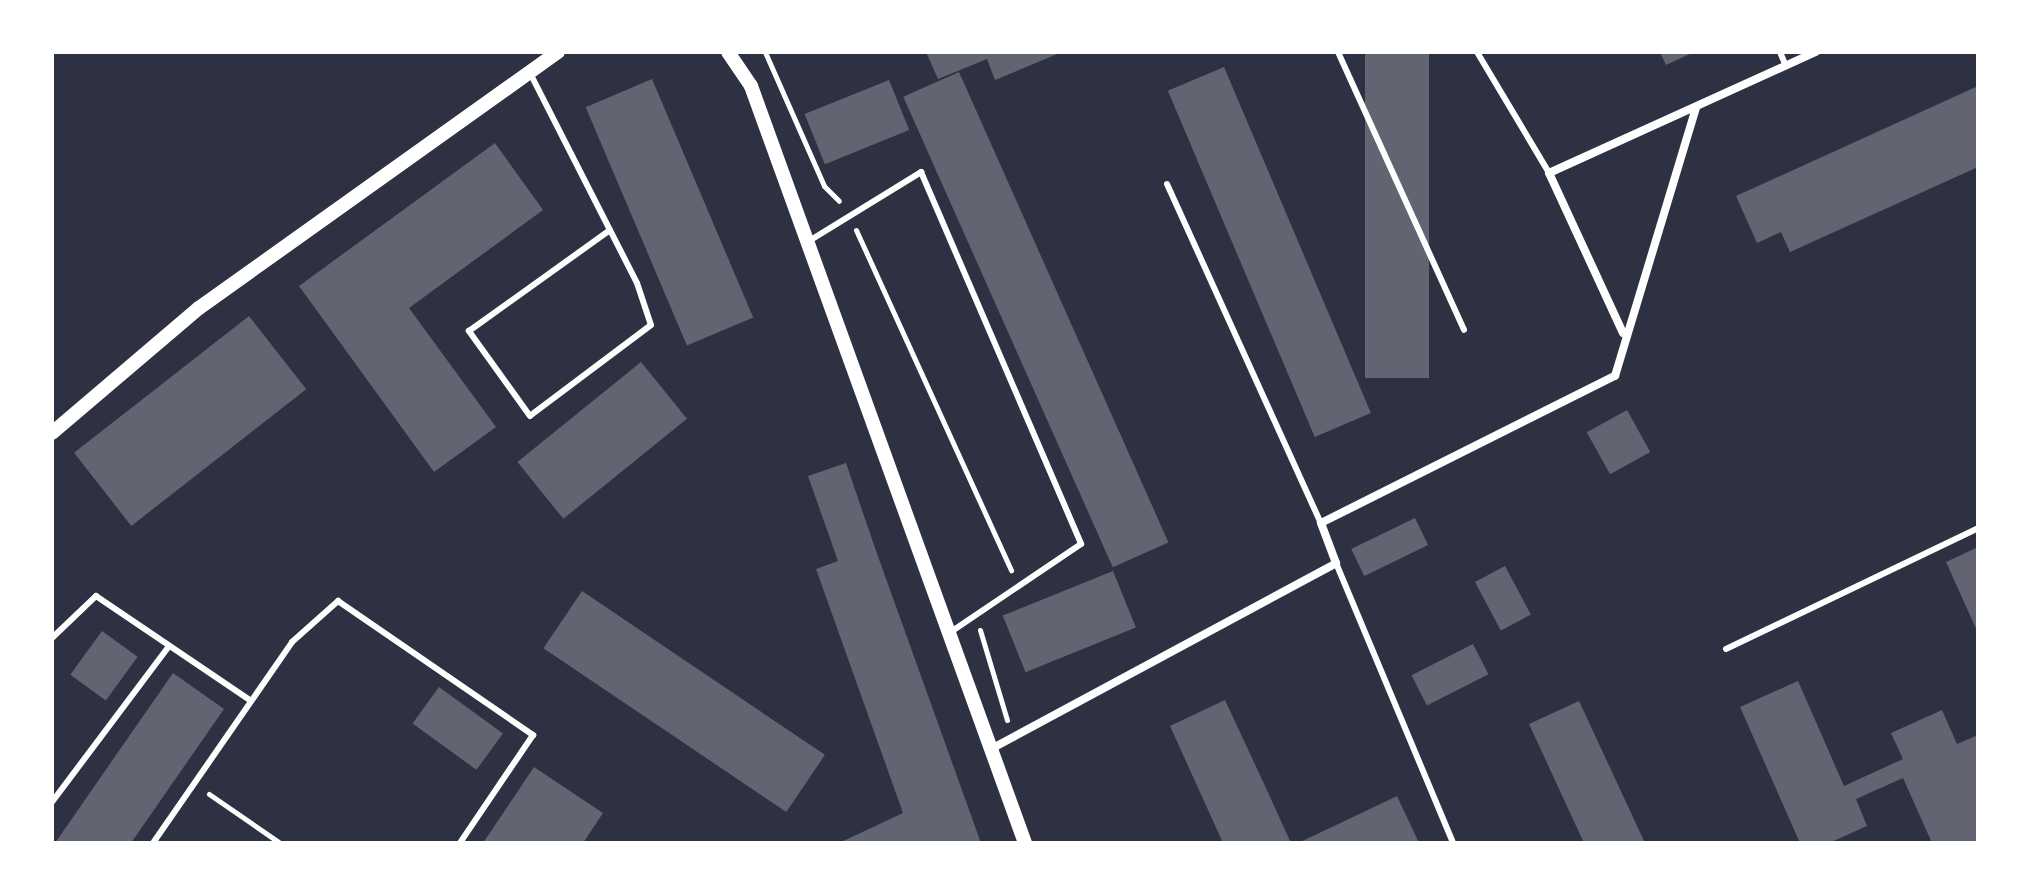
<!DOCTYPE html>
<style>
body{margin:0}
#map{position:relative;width:2030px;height:895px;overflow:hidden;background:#2d3142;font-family:Literata,serif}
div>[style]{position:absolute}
.building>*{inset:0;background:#626471;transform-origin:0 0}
.path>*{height:5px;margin:-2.5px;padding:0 2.5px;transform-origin:2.5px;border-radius:2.5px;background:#fff}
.service>*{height:6px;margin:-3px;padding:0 3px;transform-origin:3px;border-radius:3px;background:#fff}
.minor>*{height:8px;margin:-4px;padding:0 4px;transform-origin:4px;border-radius:4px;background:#fff}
.tertiary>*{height:14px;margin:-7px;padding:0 7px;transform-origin:7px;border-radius:7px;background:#fff}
span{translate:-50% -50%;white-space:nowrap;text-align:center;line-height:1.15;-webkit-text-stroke:6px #fff;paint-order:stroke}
.frame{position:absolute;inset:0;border:54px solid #fff;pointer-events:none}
</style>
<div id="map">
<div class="building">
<i style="clip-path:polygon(926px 52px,1062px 52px,995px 80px,987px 59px,938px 79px)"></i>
<i style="left:1365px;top:52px;width:64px;height:326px"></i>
<i style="clip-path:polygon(1660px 52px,1694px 52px,1666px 65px)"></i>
<i style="left:1224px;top:67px;width:376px;height:61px;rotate:67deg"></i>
<i style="left:959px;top:72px;width:515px;height:61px;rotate:66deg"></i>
<i style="left:652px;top:79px;width:259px;height:72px;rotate:67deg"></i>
<i style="left:889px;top:80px;width:54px;height:91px;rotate:68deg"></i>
<i style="clip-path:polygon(1978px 86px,1978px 167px,1790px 252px,1781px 232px,1757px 243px,1736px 196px)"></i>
<i style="clip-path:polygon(495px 143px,543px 210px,409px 308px,496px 427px,434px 472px,299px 286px)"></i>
<i style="left:249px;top:316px;width:93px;height:222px;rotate:52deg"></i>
<i style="left:641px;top:362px;width:73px;height:159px;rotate:51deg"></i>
<i style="left:1627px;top:410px;width:48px;height:46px;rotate:61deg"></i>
<i style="clip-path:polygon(846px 463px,875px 548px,981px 843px,839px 843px,903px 813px,816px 569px,838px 561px,808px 476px)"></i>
<i style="left:1415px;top:518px;width:30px;height:71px;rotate:64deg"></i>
<i style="clip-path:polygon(1978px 547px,1978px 633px,1946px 562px)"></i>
<i style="left:1505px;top:566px;width:55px;height:34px;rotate:62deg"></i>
<i style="left:1113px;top:571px;width:61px;height:119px;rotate:68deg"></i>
<i style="left:582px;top:591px;width:293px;height:69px;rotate:34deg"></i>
<i style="left:102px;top:631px;width:44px;height:54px;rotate:36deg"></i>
<i style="left:1473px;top:644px;width:34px;height:69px;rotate:63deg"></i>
<i style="clip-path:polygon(173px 673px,224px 709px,131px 843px,55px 843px)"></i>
<i style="clip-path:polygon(1798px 681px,1844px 786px,1903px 759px,1891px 733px,1942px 710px,1957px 744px,1978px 735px,1978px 843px,1932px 843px,1903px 778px,1856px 799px,1867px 826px,1829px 843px,1800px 843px,1740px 707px)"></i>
<i style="left:439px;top:687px;width:79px;height:45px;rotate:36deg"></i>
<i style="clip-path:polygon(1225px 700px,1265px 786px,1291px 843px,1223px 843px,1170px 726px)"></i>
<i style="clip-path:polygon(1579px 701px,1645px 843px,1584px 843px,1529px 724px)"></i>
<i style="clip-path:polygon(534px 767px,603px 813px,583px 843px,483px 843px)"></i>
<i style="clip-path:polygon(1397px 796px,1419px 843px,1298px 843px,1351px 818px)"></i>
</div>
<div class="path">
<i style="left:765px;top:52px;width:146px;rotate:66.2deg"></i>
<i style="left:824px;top:186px;width:21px;rotate:45deg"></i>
<i style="left:856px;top:230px;width:374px;rotate:65.5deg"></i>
<i style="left:980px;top:630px;width:94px;rotate:73.3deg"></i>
<i style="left:209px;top:794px;width:86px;rotate:34.6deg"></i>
</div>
<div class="service">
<i style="left:1338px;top:52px;width:305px;rotate:65.6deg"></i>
<i style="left:1477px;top:52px;width:141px;rotate:59.2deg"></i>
<i style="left:1780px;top:52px;width:15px;rotate:67deg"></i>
<i style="left:530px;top:73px;width:176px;rotate:63deg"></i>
<i style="left:610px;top:230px;width:59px;rotate:63deg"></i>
<i style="left:637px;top:283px;width:44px;rotate:71.6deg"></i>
<i style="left:651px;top:325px;width:151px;rotate:143.1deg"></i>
<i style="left:530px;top:416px;width:105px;rotate:-125.7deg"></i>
<i style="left:469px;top:331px;width:173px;rotate:-35.6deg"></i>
<i style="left:1167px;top:184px;width:372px;rotate:65.6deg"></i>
<i style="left:809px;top:241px;width:132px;rotate:-31.6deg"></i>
<i style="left:921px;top:172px;width:405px;rotate:66.7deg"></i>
<i style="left:1081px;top:544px;width:159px;rotate:146deg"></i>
<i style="left:1336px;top:563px;width:303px;rotate:67.3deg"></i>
<i style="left:52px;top:638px;width:61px;rotate:-43.7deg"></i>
<i style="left:96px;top:596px;width:187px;rotate:34.1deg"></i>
<i style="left:1726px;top:649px;width:280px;rotate:-25.6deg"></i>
<i style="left:52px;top:802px;width:195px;rotate:-53.1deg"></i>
<i style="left:153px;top:843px;width:244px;rotate:-55.3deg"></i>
<i style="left:292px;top:642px;width:62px;rotate:-41.7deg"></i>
<i style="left:338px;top:601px;width:237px;rotate:34.5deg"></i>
<i style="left:533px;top:735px;width:130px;rotate:124.1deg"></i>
</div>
<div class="minor">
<i style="left:1623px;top:333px;width:176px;rotate:-114.8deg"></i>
<i style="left:1549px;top:173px;width:293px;rotate:-24.4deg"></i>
<i style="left:991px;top:749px;width:392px;rotate:-28.3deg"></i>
<i style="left:1336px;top:563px;width:43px;rotate:-110.6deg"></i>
<i style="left:1321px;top:523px;width:329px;rotate:-26.6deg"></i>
<i style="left:1615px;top:376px;width:281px;rotate:-73.2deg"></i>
</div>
<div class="tertiary">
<i style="left:728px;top:52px;width:41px;rotate:55.9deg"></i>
<i style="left:751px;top:86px;width:805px;rotate:70.1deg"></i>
<i style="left:52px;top:433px;width:193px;rotate:-40.4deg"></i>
<i style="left:199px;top:308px;width:441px;rotate:-35.5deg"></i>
</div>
<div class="frame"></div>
</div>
